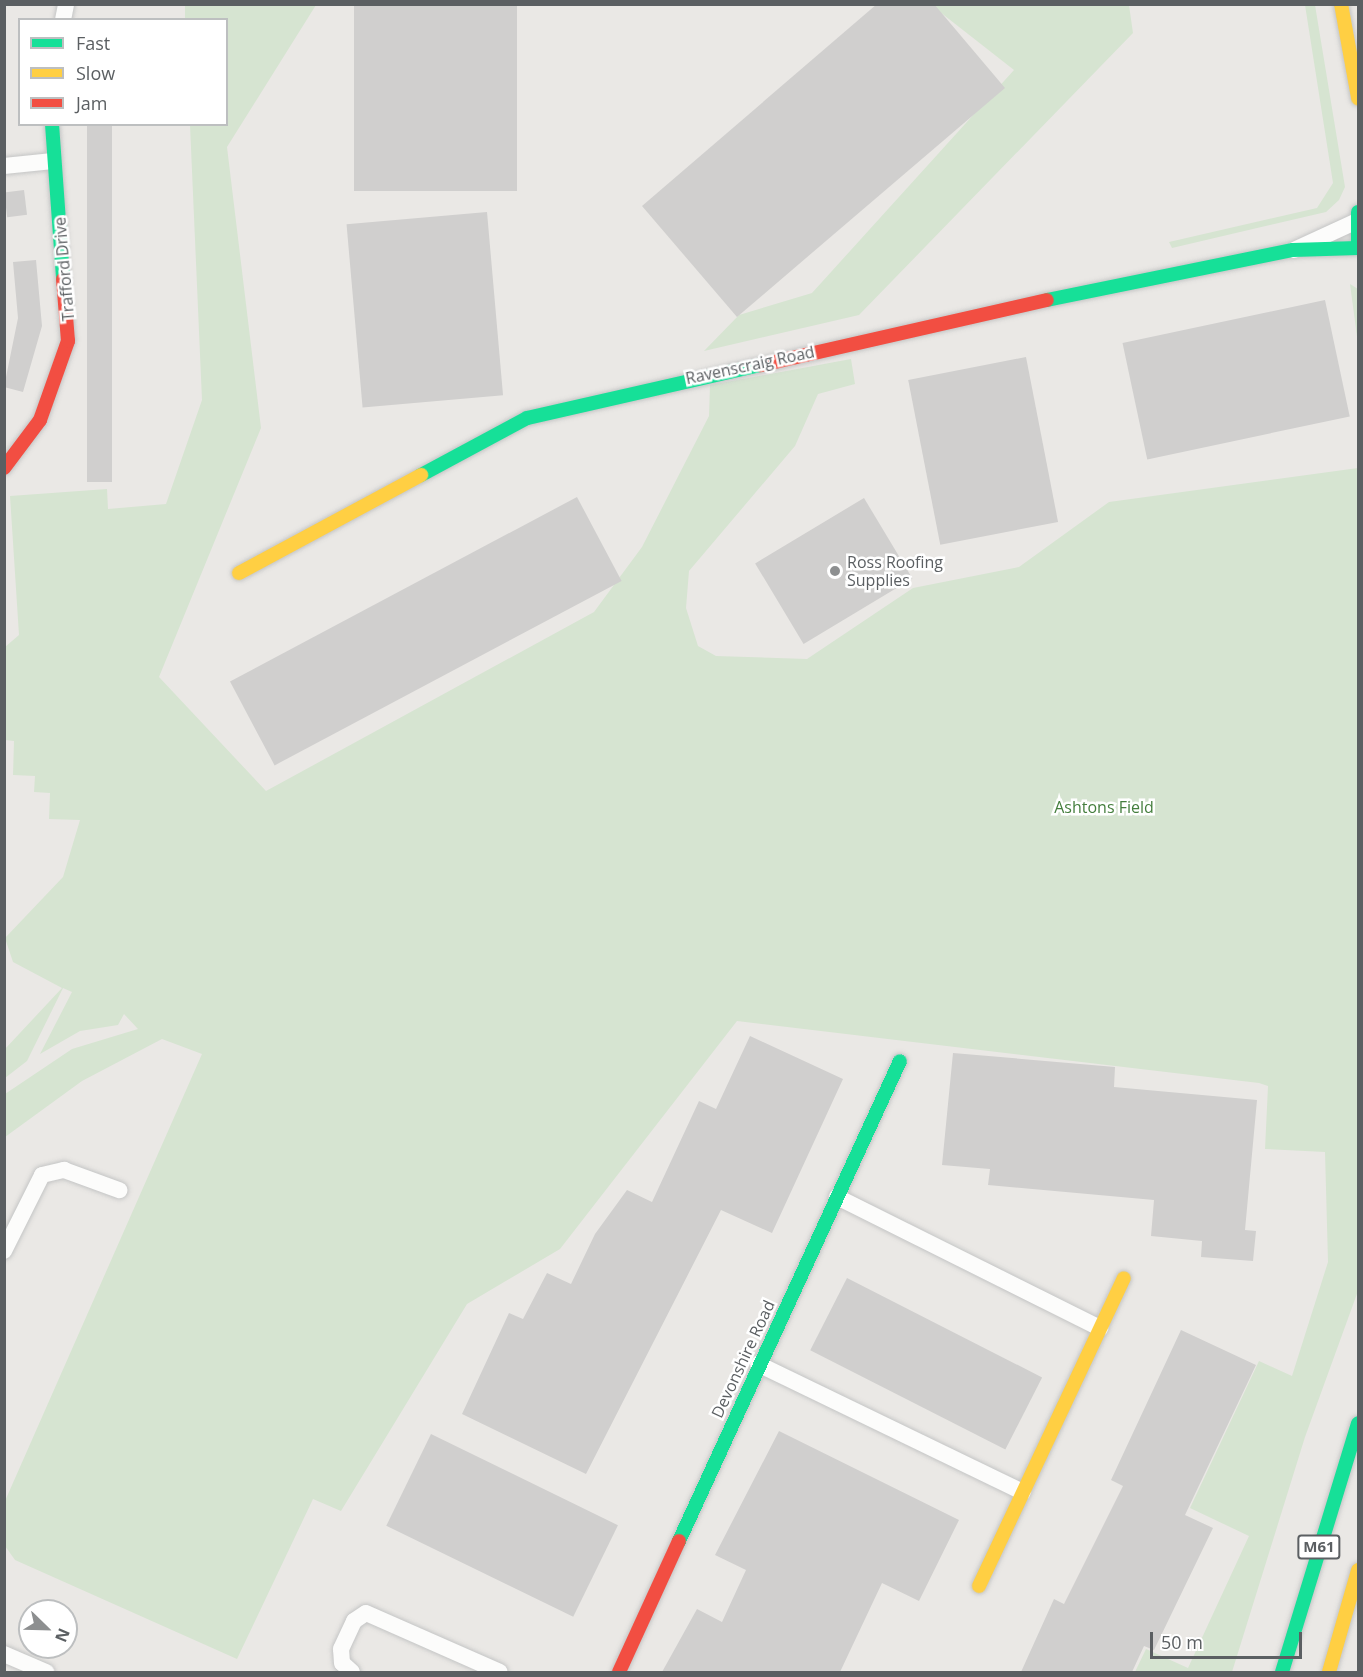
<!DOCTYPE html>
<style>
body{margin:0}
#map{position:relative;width:1363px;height:1677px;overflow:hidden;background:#eae8e5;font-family:"Open Sans",sans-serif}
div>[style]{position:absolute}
.green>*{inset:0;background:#d6e4d1}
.building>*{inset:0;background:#d0cfce;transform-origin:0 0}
.roads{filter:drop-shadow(0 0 2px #c4c5c5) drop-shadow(0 0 2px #c4c5c5)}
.street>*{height:16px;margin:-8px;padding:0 8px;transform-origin:8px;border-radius:8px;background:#fcfcfb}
.fast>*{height:14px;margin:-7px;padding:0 7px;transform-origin:7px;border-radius:7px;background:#16e098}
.slow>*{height:14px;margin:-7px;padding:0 7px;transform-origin:7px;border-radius:7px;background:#ffcf43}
.jam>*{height:14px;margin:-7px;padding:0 7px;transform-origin:7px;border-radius:7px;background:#f24e42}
.dots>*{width:16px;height:16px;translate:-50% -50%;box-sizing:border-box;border:3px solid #fff;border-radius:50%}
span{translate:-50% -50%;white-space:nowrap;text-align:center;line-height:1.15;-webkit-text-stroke:5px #fff;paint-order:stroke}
.shield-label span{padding:2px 4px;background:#fff;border:2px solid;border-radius:4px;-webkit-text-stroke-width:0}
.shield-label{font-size:15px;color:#5b5f62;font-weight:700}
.street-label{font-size:16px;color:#5b5f62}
.poi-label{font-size:16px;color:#5b5f62}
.left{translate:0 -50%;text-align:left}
.park-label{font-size:16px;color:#447e3d}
.frame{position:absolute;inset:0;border:6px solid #5b5f62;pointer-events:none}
.legend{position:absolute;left:18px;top:18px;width:210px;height:108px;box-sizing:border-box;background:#fff;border:2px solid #bdbfc0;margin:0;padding:8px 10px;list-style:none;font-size:18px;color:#5b5f62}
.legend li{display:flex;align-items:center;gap:12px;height:30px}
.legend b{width:30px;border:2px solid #bdbfc0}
.north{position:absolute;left:18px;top:1599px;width:60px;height:60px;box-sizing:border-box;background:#fff;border:2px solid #bdbfc0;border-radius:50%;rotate:113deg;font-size:16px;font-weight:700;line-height:24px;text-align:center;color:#5b5f62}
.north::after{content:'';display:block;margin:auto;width:21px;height:27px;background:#8d8f90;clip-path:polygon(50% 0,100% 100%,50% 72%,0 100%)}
.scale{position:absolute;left:1150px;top:1632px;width:152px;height:27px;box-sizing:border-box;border:3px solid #5b5f62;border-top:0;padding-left:8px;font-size:18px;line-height:21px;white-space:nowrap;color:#5b5f62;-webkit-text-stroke:4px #fff;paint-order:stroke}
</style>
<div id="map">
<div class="green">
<i style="clip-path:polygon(185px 5px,316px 5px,227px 147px,261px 428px,159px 677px,266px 791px,594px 612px,642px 547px,709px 416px,710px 385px,851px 359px,855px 384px,818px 394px,795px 446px,689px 571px,686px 608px,698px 646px,716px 656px,807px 659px,913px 588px,1019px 567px,1109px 502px,1358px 468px,1358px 1291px,1305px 1437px,1232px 1672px,1135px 1672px,1146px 1649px,1188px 1668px,1249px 1536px,1190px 1508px,1259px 1361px,1292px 1376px,1328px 1262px,1325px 1152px,1265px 1149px,1268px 1086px,1259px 1083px,737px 1021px,560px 1249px,467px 1304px,341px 1511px,313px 1499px,237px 1659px,15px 1560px,5px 1546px,5px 1501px,202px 1054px,162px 1039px,82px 1081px,5px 1137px,5px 1094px,72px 1049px,138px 1029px,124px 1014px,118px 1025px,80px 1031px,40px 1054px,72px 992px,63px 988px,27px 1061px,5px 1078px,5px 1049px,62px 988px,13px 962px,5px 938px,63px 877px,80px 820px,49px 819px,50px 793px,34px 792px,35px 776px,13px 775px,14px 741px,5px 740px,5px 647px,19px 635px,10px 496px,107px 489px,108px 509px,166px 504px,202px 400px,190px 125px,226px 124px,226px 20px,185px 19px)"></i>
<i style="clip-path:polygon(931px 5px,1129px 5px,1133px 33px,859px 315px,704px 351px,739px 315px,812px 293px,1014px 70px)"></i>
<i style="clip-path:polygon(1305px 5px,1315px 5px,1345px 187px,1339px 200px,1326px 212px,1172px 248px,1169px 242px,1317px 208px,1333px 183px)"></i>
<i style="clip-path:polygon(1350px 284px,1358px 289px,1358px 344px)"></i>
</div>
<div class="building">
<i style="left:354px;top:4px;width:163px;height:187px"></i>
<i style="clip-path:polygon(877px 4px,934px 4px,1005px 88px,737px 317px,642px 206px)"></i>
<i style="left:87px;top:124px;width:25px;height:358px"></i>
<i style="left:24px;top:190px;width:25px;height:20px;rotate:83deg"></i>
<i style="left:487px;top:212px;width:184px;height:141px;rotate:85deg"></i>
<i style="clip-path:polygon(36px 260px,42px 326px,23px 392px,4px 387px,18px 318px,13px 262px)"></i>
<i style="left:1325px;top:300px;width:119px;height:207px;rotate:78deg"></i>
<i style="left:1026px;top:357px;width:168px;height:120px;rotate:79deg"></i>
<i style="left:577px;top:497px;width:95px;height:393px;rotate:62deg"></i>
<i style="left:864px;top:498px;width:94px;height:127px;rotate:59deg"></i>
<i style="clip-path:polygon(750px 1036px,843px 1079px,772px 1233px,721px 1210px,586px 1474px,462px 1414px,509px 1313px,523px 1319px,547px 1273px,571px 1284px,595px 1234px,627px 1190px,652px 1202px,699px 1101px,716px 1109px)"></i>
<i style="clip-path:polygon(953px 1053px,1115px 1067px,1114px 1087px,1257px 1100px,1245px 1230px,1256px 1231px,1253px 1261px,1201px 1257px,1202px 1241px,1151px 1236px,1154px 1200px,988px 1185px,990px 1169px,942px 1165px)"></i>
<i style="left:847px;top:1278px;width:219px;height:81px;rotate:27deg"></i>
<i style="clip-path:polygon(1181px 1330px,1256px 1365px,1185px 1515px,1213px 1528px,1154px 1650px,1144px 1646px,1132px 1672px,1021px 1672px,1054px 1599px,1064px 1604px,1123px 1486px,1111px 1480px)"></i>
<i style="clip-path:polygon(779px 1431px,959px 1520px,919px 1601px,882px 1583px,840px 1672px,662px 1672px,697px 1609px,722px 1622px,746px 1570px,715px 1555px)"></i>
<i style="left:431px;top:1434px;width:208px;height:102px;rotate:26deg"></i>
</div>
<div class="roads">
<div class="street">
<i style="left:63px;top:20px;width:16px;rotate:-79deg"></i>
<i style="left:4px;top:166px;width:49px;rotate:-5.8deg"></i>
<i style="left:1294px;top:250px;width:67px;rotate:-24.7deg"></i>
<i style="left:837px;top:1197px;width:294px;rotate:26.5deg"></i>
<i style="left:4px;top:1251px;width:85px;rotate:-63.4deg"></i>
<i style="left:42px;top:1175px;width:23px;rotate:-13deg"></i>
<i style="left:64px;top:1170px;width:59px;rotate:20deg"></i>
<i style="left:758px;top:1364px;width:294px;rotate:25.8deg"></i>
<i style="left:4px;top:1654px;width:46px;rotate:23.2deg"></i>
<i style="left:352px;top:1672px;width:13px;rotate:-138deg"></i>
<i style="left:342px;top:1663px;width:14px;rotate:-94deg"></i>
<i style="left:341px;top:1649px;width:31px;rotate:-65deg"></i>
<i style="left:354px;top:1621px;width:14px;rotate:-34deg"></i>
<i style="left:366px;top:1613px;width:146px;rotate:23.8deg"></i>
</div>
<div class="fast">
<i style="left:52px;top:124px;width:155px;rotate:85.9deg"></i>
<i style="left:1358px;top:212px;width:34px;rotate:90deg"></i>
<i style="left:1047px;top:300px;width:251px;rotate:-11.5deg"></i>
<i style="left:1293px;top:250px;width:65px;rotate:-1.8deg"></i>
<i style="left:421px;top:475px;width:120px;rotate:-28.3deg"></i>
<i style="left:527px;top:418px;width:240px;rotate:-12.8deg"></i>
<i style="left:679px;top:1541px;width:528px;rotate:-65.28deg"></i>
<i style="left:1282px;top:1672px;width:260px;rotate:-73deg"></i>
</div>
<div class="slow">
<i style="left:1341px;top:4px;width:96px;rotate:79.7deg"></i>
<i style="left:239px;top:573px;width:207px;rotate:-28.3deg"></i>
<i style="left:979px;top:1586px;width:340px;rotate:-64.8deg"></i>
<i style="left:1329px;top:1672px;width:106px;rotate:-74.1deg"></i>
</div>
<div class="jam">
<i style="left:761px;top:365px;width:293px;rotate:-12.8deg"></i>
<i style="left:4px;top:468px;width:60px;rotate:-53.1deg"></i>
<i style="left:40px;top:420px;width:84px;rotate:-70.5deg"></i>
<i style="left:68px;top:341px;width:62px;rotate:-94.6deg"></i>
<i style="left:619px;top:1672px;width:144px;rotate:-65.4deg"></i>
</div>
</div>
<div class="dots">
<i style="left:835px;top:571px;background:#8d8f90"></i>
</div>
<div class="shield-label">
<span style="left:1319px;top:1547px">M61</span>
</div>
<div class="street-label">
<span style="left:64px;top:269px;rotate:-95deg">Trafford Drive</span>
<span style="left:750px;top:365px;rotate:-12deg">Ravenscraig Road</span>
<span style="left:743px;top:1359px;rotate:-65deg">Devonshire Road</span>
</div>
<div class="poi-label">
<span class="left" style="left:847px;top:571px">Ross Roofing<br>Supplies</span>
</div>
<div class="park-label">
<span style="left:1104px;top:807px">Ashtons Field</span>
</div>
<div class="frame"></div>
<ul class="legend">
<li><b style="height:8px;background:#16e098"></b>Fast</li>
<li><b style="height:8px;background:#ffcf43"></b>Slow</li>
<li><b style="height:8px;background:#f24e42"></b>Jam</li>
</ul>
<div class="north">N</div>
<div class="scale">50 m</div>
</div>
